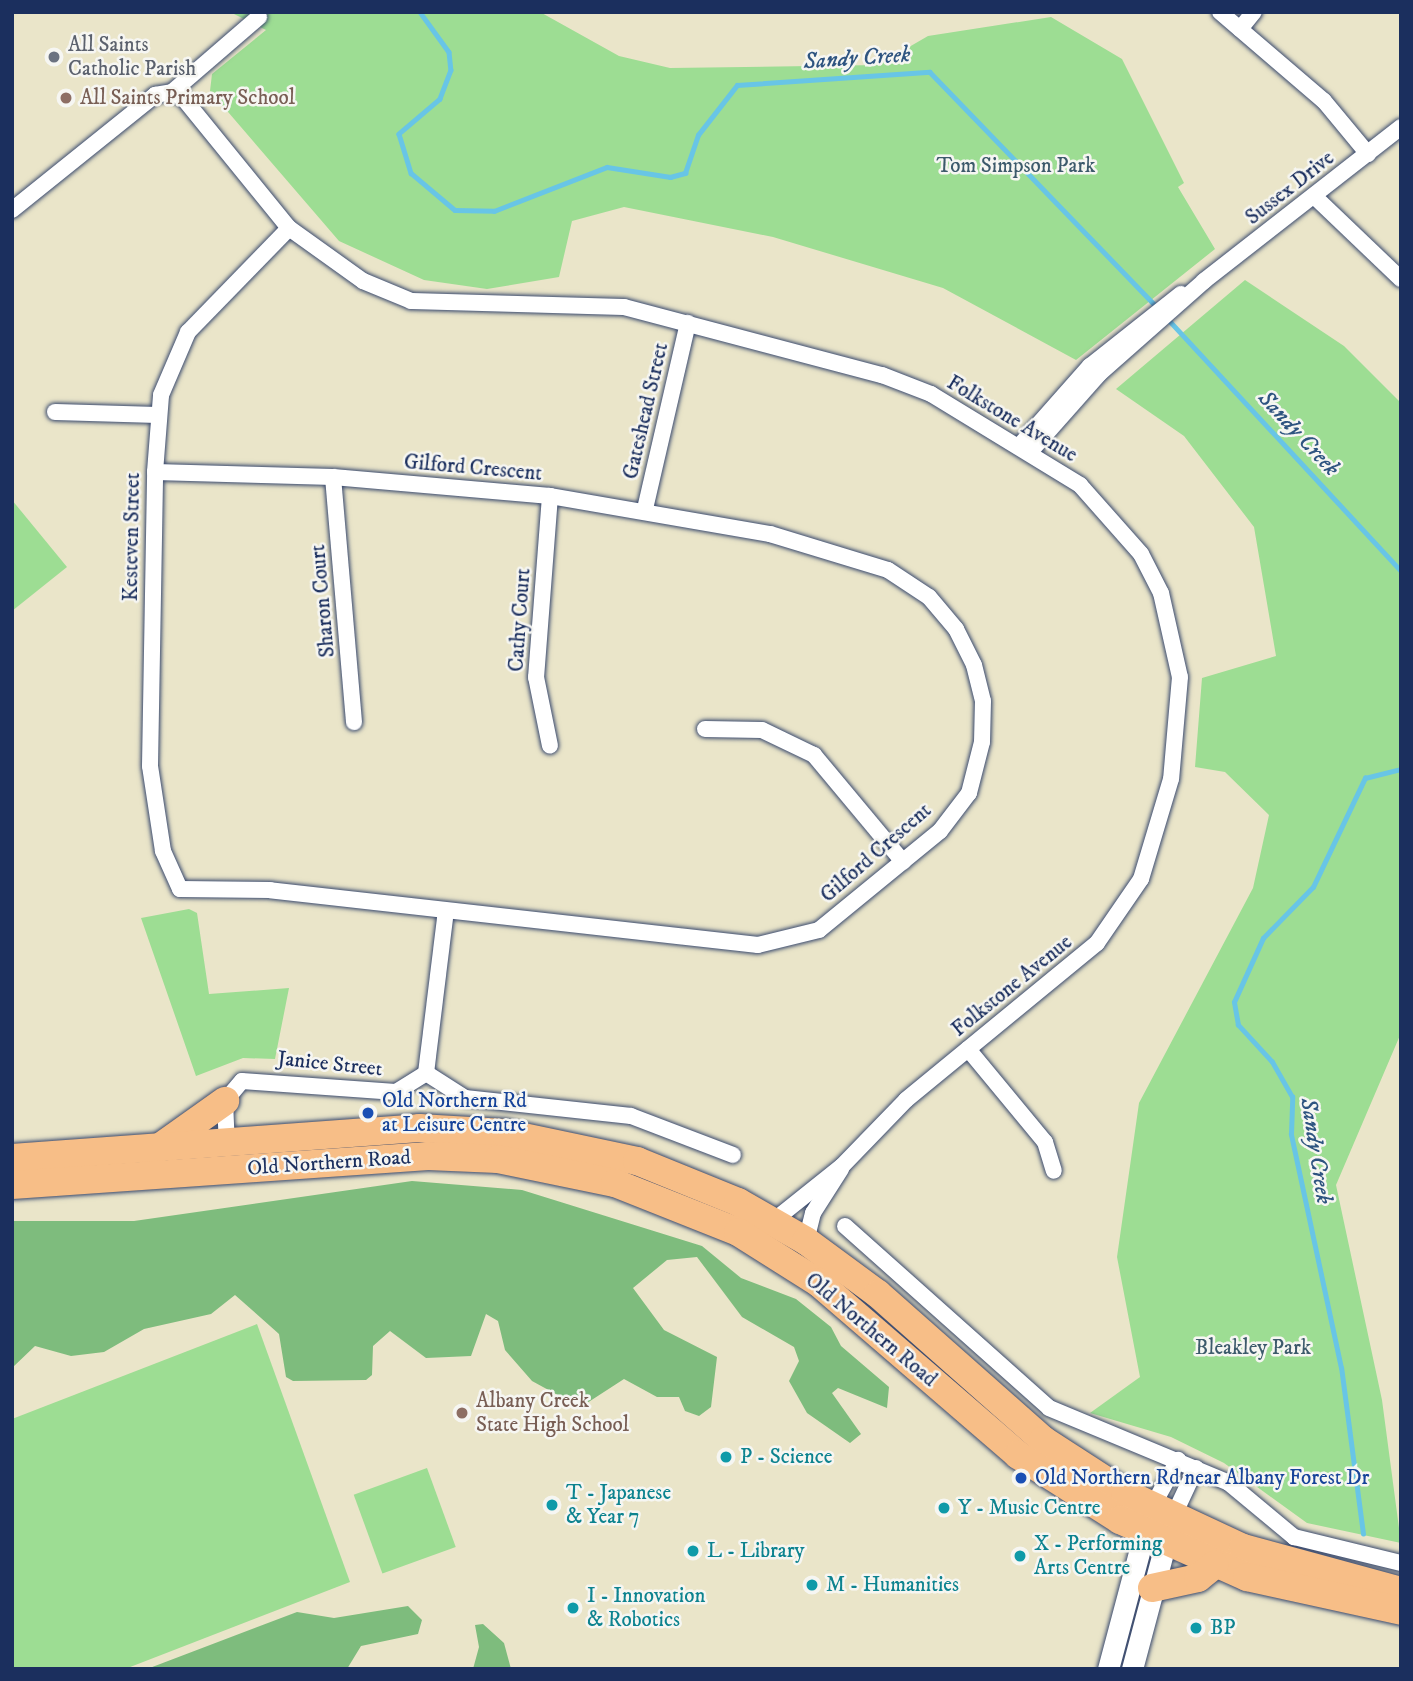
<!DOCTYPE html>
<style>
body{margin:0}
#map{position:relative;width:1413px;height:1681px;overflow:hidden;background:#eae5c9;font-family:"IM FELL DW Pica",serif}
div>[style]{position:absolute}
.green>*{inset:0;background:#9ddd93;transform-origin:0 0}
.forest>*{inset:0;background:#7ebc7d}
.stream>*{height:4.5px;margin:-2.25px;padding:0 2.25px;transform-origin:2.25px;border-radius:2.25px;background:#68c5e6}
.roads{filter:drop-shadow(0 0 2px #3a4a6e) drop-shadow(0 0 2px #3a4a6e)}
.minor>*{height:16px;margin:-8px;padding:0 8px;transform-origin:8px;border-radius:8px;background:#fff}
.tertiary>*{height:21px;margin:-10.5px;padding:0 10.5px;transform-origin:10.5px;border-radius:10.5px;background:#fff}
.trunk>*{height:28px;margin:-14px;padding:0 14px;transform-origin:14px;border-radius:14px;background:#f7be87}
.dots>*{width:19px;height:19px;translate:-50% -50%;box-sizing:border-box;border:4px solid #f6f6f2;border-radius:50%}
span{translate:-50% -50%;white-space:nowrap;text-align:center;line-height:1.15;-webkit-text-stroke:5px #f6f6f2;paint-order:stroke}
.worship-label{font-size:21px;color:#5b616d}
.left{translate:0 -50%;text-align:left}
.education-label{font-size:21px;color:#785e54}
.park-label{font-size:21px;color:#3c5a6b}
.street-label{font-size:21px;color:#1b2f5e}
.transit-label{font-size:21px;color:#164399}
.culture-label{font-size:21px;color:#0d838f}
.water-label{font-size:23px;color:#2e5480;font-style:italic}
.frame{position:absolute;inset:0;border:14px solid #1b2f5e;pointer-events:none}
</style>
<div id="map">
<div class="green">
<i style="clip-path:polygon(230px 12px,540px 12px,619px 56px,670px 68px,878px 65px,928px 36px,1051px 17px,1122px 59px,1184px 183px,1178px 187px,1215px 249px,1076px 360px,943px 288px,773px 237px,624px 207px,572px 221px,559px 277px,487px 289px,424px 280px,339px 241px,210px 91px,212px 74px,266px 30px)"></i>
<i style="clip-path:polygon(1245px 280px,1344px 346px,1401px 403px,1401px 1033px,1336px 1185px,1382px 1400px,1401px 1543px,1307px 1523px,1224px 1463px,1171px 1437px,1090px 1413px,1140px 1377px,1117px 1257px,1139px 1103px,1253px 888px,1269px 815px,1225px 772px,1195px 767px,1202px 678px,1276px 656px,1254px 527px,1184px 436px,1116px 389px)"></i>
<i style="clip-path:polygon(12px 500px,67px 567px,12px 611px)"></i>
<i style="clip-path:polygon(189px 909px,197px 913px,209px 994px,289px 988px,275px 1059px,243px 1058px,196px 1076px,141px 918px)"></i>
<i style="clip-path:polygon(257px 1324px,350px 1582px,125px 1669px,12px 1669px,12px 1419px)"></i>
<i style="left:427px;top:1468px;width:84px;height:78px;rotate:70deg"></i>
</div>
<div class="forest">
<i style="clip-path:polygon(412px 1181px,522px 1190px,702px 1246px,741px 1278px,796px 1299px,831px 1327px,841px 1346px,889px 1387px,887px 1408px,838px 1388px,832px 1393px,861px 1434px,850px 1443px,807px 1413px,789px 1381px,799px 1361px,794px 1347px,742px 1317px,697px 1257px,667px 1260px,633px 1288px,664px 1330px,717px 1357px,711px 1407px,699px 1416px,685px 1411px,679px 1397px,657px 1397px,624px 1379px,587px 1403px,565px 1399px,532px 1381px,505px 1350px,498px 1321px,486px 1314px,471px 1356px,426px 1358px,390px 1331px,373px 1346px,372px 1375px,366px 1380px,293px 1381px,286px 1377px,279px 1334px,235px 1295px,211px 1314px,144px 1329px,104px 1352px,71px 1356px,35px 1346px,12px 1368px,12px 1221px,134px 1221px)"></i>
<i style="clip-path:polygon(408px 1606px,422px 1620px,418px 1634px,361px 1646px,347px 1669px,147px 1669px,297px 1612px,334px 1618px)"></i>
<i style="clip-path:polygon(483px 1624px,504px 1643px,511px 1669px,473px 1669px,479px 1647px,475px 1625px)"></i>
</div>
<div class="stream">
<i style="left:420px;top:12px;width:49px;rotate:54.1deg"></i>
<i style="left:449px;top:52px;width:18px;rotate:84deg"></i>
<i style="left:451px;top:70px;width:31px;rotate:111deg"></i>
<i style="left:440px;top:99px;width:54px;rotate:139.5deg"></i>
<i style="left:399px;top:134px;width:41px;rotate:72.9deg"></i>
<i style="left:411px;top:173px;width:57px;rotate:40.1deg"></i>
<i style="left:455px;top:210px;width:39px;rotate:1deg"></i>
<i style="left:494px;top:211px;width:121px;rotate:-21.3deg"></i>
<i style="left:607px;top:167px;width:64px;rotate:9deg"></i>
<i style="left:670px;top:177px;width:16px;rotate:-15deg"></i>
<i style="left:685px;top:173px;width:40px;rotate:-71.1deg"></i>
<i style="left:698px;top:135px;width:63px;rotate:-52deg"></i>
<i style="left:737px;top:85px;width:193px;rotate:-3.9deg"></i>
<i style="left:930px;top:72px;width:328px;rotate:46deg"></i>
<i style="left:1166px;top:317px;width:346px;rotate:47.2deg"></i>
<i style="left:1363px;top:1534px;width:167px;rotate:-97.5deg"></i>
<i style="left:1341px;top:1368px;width:239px;rotate:-102.1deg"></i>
<i style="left:1291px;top:1134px;width:37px;rotate:-88deg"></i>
<i style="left:1292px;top:1097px;width:40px;rotate:-119.7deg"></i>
<i style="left:1272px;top:1062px;width:50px;rotate:-132.6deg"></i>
<i style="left:1238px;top:1025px;width:23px;rotate:-100deg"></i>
<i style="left:1234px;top:1002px;width:70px;rotate:-65.6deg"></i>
<i style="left:1263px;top:938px;width:71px;rotate:-45.6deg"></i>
<i style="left:1313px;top:887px;width:121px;rotate:-64.5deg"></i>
<i style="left:1365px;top:778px;width:37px;rotate:-14deg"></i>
</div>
<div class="roads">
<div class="minor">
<i style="left:1220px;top:12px;width:137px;rotate:40.6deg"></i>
<i style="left:1324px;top:101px;width:69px;rotate:50.3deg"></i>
<i style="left:1240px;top:29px;width:22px;rotate:-51deg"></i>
<i style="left:172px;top:92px;width:14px;rotate:30deg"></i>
<i style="left:184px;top:99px;width:166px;rotate:50.9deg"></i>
<i style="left:289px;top:228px;width:91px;rotate:35.6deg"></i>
<i style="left:363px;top:281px;width:52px;rotate:22.6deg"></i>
<i style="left:411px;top:301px;width:213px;rotate:1.6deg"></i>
<i style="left:624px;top:307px;width:267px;rotate:14.8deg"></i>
<i style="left:882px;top:375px;width:53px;rotate:21.2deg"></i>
<i style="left:931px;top:394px;width:175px;rotate:31.4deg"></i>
<i style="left:1080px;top:485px;width:92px;rotate:48.5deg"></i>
<i style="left:1141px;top:554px;width:44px;rotate:62.9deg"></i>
<i style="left:1161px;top:593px;width:86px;rotate:77.3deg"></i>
<i style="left:1180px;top:677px;width:102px;rotate:95deg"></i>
<i style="left:1171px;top:779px;width:104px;rotate:106.7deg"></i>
<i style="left:1141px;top:879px;width:78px;rotate:124.5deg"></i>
<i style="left:1097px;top:943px;width:247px;rotate:140.6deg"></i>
<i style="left:906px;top:1100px;width:92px;rotate:134.1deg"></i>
<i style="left:842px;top:1166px;width:88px;rotate:141.4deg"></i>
<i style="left:1314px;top:196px;width:120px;rotate:43.7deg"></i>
<i style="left:12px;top:210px;width:184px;rotate:-38.8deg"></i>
<i style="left:155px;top:95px;width:17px;rotate:-10deg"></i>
<i style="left:172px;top:92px;width:115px;rotate:-40.8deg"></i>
<i style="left:55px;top:412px;width:103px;rotate:1.7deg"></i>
<i style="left:1020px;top:445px;width:106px;rotate:-48.5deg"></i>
<i style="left:1090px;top:366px;width:116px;rotate:-38.4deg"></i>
<i style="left:1030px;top:452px;width:104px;rotate:-48.5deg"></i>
<i style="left:1099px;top:374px;width:140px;rotate:-41.5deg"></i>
<i style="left:1204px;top:281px;width:250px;rotate:-38deg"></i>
<i style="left:155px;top:472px;width:178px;rotate:1.6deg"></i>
<i style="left:333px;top:477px;width:218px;rotate:5deg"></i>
<i style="left:550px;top:496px;width:223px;rotate:9.8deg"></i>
<i style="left:770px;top:534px;width:123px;rotate:17deg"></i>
<i style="left:888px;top:570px;width:49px;rotate:33.4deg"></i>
<i style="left:929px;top:597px;width:42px;rotate:49.8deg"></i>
<i style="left:956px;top:629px;width:40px;rotate:63.4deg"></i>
<i style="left:974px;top:665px;width:37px;rotate:76deg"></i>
<i style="left:983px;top:701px;width:41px;rotate:91.4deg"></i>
<i style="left:982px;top:742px;width:53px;rotate:104.3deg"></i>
<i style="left:969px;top:793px;width:48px;rotate:127.3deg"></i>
<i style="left:940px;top:831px;width:156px;rotate:140.7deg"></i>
<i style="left:819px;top:930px;width:63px;rotate:166.2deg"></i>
<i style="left:758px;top:945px;width:491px;rotate:-173.6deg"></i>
<i style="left:270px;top:890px;width:90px;rotate:-179.4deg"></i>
<i style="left:180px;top:889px;width:42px;rotate:-114.1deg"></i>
<i style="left:163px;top:851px;width:86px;rotate:-98.7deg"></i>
<i style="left:150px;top:766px;width:294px;rotate:-89deg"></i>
<i style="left:155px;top:472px;width:77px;rotate:-85.5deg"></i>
<i style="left:161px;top:395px;width:69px;rotate:-66.8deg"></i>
<i style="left:188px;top:332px;width:145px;rotate:-45.8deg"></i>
<i style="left:333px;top:477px;width:246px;rotate:85.1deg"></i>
<i style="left:550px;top:496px;width:182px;rotate:94.4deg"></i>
<i style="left:536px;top:677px;width:70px;rotate:78.5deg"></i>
<i style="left:645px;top:509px;width:191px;rotate:-77deg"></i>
<i style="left:705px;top:729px;width:57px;rotate:1deg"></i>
<i style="left:762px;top:730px;width:58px;rotate:25.7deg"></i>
<i style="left:814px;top:755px;width:139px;rotate:50.2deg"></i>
<i style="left:968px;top:1049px;width:121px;rotate:50.4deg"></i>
<i style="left:1045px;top:1142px;width:30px;rotate:73deg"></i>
<i style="left:426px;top:1073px;width:46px;rotate:32.7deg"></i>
<i style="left:465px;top:1098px;width:167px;rotate:6.2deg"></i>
<i style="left:631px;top:1116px;width:109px;rotate:20.9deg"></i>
<i style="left:227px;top:1147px;width:46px;rotate:-92.5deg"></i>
<i style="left:225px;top:1101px;width:26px;rotate:-50deg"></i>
<i style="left:242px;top:1081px;width:154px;rotate:4.1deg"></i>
<i style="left:396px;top:1092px;width:36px;rotate:-32deg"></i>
<i style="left:426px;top:1073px;width:163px;rotate:-83deg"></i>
<i style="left:845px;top:1226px;width:273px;rotate:41.7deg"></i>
<i style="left:1049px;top:1408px;width:195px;rotate:22.6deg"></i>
<i style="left:1229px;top:1483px;width:85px;rotate:39.7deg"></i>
<i style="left:1294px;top:1537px;width:110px;rotate:13.7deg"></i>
<i style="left:806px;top:1241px;width:29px;rotate:-76deg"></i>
<i style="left:813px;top:1213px;width:52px;rotate:-57.5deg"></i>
<i style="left:1152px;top:1507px;width:54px;rotate:-61deg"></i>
<i style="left:1173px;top:1517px;width:54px;rotate:-64.9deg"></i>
</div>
<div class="tertiary">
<i style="left:1108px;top:1669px;width:155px;rotate:-75.1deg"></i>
<i style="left:1132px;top:1669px;width:148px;rotate:-75.1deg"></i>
</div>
<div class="trunk">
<i style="left:156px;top:1150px;width:85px;rotate:-35.4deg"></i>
<i style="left:12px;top:1158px;width:408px;rotate:-4.2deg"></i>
<i style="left:419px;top:1128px;width:85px;rotate:3.4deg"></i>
<i style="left:504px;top:1133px;width:136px;rotate:11.9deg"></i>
<i style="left:637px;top:1161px;width:109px;rotate:22.1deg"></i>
<i style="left:738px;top:1202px;width:78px;rotate:29.8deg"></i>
<i style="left:806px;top:1241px;width:89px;rotate:36.4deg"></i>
<i style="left:878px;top:1294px;width:220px;rotate:41.5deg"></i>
<i style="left:1043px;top:1440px;width:98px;rotate:32.9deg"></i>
<i style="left:1125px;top:1493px;width:130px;rotate:25deg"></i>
<i style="left:1243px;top:1548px;width:164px;rotate:15.2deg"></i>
<i style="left:12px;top:1185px;width:417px;rotate:-4deg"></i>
<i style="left:428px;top:1156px;width:70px;rotate:2.5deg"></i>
<i style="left:498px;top:1159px;width:119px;rotate:11.6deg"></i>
<i style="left:615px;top:1183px;width:132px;rotate:21.7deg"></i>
<i style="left:738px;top:1232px;width:96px;rotate:32.2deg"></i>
<i style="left:819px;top:1283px;width:263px;rotate:40.8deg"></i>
<i style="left:1018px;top:1455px;width:121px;rotate:32.5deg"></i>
<i style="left:1120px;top:1520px;width:139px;rotate:24.2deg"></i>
<i style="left:1247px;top:1577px;width:158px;rotate:12.4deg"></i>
<i style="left:1152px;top:1588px;width:47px;rotate:-12.3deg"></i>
<i style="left:1198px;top:1578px;width:21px;rotate:-39deg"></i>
</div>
</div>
<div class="dots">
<i style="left:54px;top:57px;background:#6b7280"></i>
<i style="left:66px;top:98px;background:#8d6e63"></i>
<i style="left:368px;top:1113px;background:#1a4fb4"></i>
<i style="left:462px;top:1413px;background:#8d6e63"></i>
<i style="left:726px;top:1457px;background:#0f9aa8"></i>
<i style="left:1021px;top:1478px;background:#1a4fb4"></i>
<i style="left:552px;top:1505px;background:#0f9aa8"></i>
<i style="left:944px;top:1508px;background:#0f9aa8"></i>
<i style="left:693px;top:1551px;background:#0f9aa8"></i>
<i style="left:1020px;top:1556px;background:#0f9aa8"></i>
<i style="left:812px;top:1585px;background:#0f9aa8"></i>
<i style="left:573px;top:1608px;background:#0f9aa8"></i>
<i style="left:1196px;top:1628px;background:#0f9aa8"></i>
</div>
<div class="worship-label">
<span class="left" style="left:68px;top:57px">All Saints<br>Catholic Parish</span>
</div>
<div class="education-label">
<span class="left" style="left:80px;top:98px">All Saints Primary School</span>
<span class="left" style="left:476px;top:1413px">Albany Creek<br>State High School</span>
</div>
<div class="park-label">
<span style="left:1016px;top:166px">Tom Simpson Park</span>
<span style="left:1253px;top:1348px">Bleakley Park</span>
</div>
<div class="street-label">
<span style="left:1290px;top:188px;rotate:-38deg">Sussex Drive</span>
<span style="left:646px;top:411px;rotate:-77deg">Gateshead Street</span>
<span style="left:1012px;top:419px;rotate:31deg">Folkstone Avenue</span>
<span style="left:473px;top:468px;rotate:5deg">Gilford Crescent</span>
<span style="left:132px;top:537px;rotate:-89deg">Kesteven Street</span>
<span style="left:323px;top:601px;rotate:-95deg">Sharon Court</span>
<span style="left:520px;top:620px;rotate:-86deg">Cathy Court</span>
<span style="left:876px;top:853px;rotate:-41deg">Gilford Crescent</span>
<span style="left:1012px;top:986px;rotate:-39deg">Folkstone Avenue</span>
<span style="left:330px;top:1064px;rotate:6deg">Janice Street</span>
<span style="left:329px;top:1163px;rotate:-4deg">Old Northern Road</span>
<span style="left:871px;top:1330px;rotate:40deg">Old Northern Road</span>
</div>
<div class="transit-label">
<span class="left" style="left:382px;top:1113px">Old Northern Rd<br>at Leisure Centre</span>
<span class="left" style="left:1035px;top:1478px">Old Northern Rd near Albany Forest Dr</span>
</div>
<div class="culture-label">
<span class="left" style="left:740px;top:1457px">P - Science</span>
<span class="left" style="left:566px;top:1505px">T - Japanese<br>&amp; Year 7</span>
<span class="left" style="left:958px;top:1508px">Y - Music Centre</span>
<span class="left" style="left:1034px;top:1556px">X - Performing<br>Arts Centre</span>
<span class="left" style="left:707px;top:1551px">L - Library</span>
<span class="left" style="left:826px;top:1585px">M - Humanities</span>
<span class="left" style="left:587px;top:1608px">I - Innovation<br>&amp; Robotics</span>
<span class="left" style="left:1210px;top:1628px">BP</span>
</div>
<div class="water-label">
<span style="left:857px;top:59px;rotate:-4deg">Sandy Creek</span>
<span style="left:1298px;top:434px;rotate:47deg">Sandy Creek</span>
<span style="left:1315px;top:1151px;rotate:81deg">Sandy Creek</span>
</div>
<div class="frame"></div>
</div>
